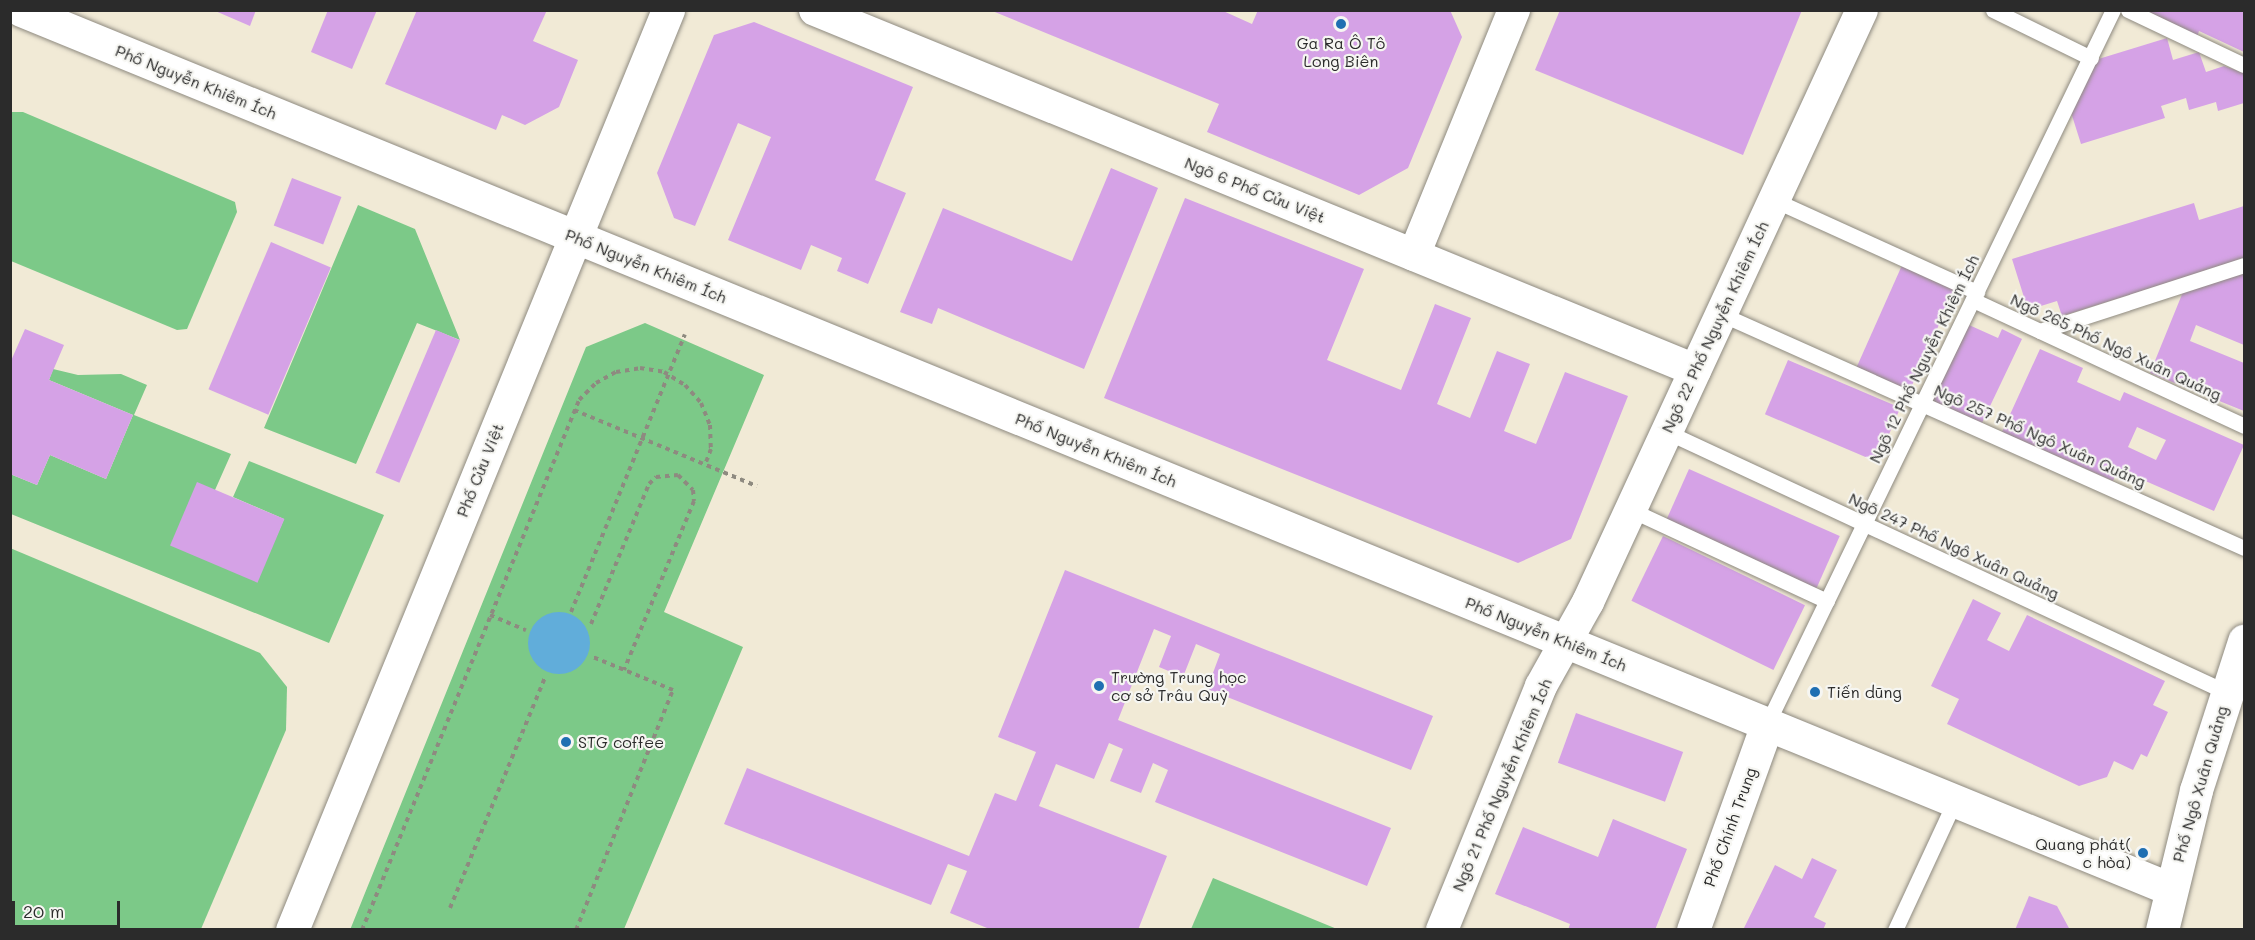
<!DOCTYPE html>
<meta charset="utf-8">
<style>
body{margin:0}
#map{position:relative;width:2255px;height:940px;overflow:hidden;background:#f1ead6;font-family:Mali,sans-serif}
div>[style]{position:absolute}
.green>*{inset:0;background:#7cc988}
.water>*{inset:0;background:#61adda}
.round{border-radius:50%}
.building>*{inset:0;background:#d5a2e6;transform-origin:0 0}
.path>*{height:4px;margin-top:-2px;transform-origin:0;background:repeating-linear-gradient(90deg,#8e8a80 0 4.5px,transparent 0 9px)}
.roads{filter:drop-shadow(0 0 2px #8e8a80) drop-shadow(0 0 2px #8e8a80)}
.service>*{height:15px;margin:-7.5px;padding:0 7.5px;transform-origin:7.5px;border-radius:7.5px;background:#fff}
.minor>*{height:32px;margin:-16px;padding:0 16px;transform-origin:16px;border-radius:16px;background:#fff}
.tertiary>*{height:33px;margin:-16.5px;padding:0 16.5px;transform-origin:16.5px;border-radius:16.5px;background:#fff}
.secondary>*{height:33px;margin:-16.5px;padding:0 16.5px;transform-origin:16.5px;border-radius:16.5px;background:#fff}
.dots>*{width:16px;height:16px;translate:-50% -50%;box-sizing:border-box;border:3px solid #f6f6f2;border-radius:50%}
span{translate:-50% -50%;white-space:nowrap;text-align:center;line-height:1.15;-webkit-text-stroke:4.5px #f6f6f2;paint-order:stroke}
.poi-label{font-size:16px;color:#2b2b2b}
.left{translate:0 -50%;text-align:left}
.right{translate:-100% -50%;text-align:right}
.street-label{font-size:16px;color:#2b2b2b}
.frame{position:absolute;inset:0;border:12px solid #2b2b2b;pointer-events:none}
.scale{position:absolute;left:12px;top:901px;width:108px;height:27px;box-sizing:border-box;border:3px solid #2b2b2b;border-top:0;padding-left:8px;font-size:18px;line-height:21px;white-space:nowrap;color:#2b2b2b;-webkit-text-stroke:4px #f6f6f2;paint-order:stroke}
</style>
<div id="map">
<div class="green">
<i style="clip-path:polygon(11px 112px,23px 112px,235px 202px,237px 212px,187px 329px,177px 330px,11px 261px)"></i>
<i style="clip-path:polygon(358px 205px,415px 229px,460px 340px,417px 323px,356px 464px,264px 428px)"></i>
<i style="clip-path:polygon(645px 323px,764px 375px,664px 612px,743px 647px,624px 929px,350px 930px,586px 347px)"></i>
<i style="clip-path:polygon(53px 369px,78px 375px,121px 374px,147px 385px,134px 415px,231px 454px,215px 490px,257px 581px,284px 519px,233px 497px,249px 461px,384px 515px,329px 643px,11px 514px,10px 474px,37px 485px,50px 455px,106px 479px,133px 415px,49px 380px)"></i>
<i style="clip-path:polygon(10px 548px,260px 653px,287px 687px,286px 730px,201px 929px,11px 929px)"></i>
<i style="clip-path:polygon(1213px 878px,1337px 929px,1191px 929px)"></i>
</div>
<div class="water">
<i class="round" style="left:528px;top:612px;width:62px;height:62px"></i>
</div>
<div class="building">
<i style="clip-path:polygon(213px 10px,256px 10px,250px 26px)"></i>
<i style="clip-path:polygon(328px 10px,377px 10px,352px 69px,311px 52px)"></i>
<i style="clip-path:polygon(417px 10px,547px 10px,533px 41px,578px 60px,559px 107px,525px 125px,502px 115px,496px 130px,385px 84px)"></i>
<i style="clip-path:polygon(990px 10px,1221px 10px,1252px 24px,1258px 10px,1450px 10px,1462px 37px,1408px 168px,1359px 195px,1207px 132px,1219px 104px)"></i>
<i style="clip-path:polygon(1560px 10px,1802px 10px,1743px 155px,1535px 70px)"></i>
<i style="clip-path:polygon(2137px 10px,2244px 10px,2244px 52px,2199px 31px,2197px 37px)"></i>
<i style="clip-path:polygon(754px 22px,913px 87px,875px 180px,906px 193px,868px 284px,837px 271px,842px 258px,811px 245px,801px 270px,728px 240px,771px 137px,738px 123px,695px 226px,674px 218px,657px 173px,714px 35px)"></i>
<i style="clip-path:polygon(2167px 38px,2173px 60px,2199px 52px,2206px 72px,2224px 66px,2244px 73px,2244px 103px,2218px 111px,2216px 102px,2189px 110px,2186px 98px,2161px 106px,2165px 118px,2081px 144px,2069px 106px,2092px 61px)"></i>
<i style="clip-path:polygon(1111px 168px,1158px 188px,1084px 369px,938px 308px,932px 324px,900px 312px,943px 208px,1072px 261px)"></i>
<i style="left:292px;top:178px;width:53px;height:51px;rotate:21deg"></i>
<i style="clip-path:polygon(1185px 198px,1364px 269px,1327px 360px,1401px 390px,1435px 304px,1471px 318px,1437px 404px,1470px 418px,1497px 351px,1530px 364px,1504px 431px,1536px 444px,1565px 372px,1628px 396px,1571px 539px,1518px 563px,1104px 398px)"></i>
<i style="clip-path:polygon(2194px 203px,2199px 220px,2244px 206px,2244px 259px,2062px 316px,2057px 301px,2028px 310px,2012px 259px)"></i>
<i style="left:271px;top:242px;width:65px;height:160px;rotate:23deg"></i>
<i style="left:1903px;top:263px;width:58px;height:116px;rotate:24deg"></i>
<i style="clip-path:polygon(2244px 269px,2244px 345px,2196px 325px,2190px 341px,2244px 363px,2244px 411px,2150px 373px,2185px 287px,2213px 283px)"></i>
<i style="clip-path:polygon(1969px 325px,1998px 338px,2002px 329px,2022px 339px,1981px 425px,1932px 402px)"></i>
<i style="clip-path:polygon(25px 329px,64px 345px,49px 380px,133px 415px,106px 479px,50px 455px,37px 485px,10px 474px,10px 363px)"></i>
<i style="left:436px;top:330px;width:26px;height:155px;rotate:23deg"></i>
<i style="clip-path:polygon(evenodd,2040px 349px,2083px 368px,2077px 382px,2120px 401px,2124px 392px,2244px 445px,2214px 511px,2118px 469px,2113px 481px,2002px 432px,2040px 349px,2137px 427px,2166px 440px,2156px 460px,2128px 447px,2137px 427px)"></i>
<i style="left:1788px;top:360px;width:122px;height:59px;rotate:23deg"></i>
<i style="left:1689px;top:469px;width:165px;height:58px;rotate:24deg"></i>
<i style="left:197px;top:482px;width:95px;height:69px;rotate:23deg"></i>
<i style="left:1663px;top:536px;width:158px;height:72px;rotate:26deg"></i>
<i style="clip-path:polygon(1065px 570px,1433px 716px,1411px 770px,1207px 689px,1220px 654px,1196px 644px,1183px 677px,1159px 667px,1171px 636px,1154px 629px,1118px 720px,1391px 828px,1367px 886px,1155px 802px,1168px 770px,1153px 763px,1141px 793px,1110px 781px,1123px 749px,1109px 743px,1094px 779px,1056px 764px,1039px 806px,1167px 856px,1138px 930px,992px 930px,950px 913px,967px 871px,948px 864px,931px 905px,724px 824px,747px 768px,969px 856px,995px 793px,1016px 801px,1036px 752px,998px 737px)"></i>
<i style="clip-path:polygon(1973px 599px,2001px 613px,1987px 640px,2009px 651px,2027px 615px,2165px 681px,2153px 705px,2168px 712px,2147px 757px,2141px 754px,2133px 770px,2114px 761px,2107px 777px,2079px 786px,1947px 724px,1959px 699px,1931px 686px)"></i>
<i style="left:1576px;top:713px;width:114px;height:53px;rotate:20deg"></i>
<i style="clip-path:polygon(1613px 819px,1687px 849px,1655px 930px,1568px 930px,1570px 924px,1495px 894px,1523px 827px,1598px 857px)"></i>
<i style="clip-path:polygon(1812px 858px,1837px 870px,1814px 917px,1826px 923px,1823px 930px,1743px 930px,1775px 865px,1802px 879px)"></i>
<i style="clip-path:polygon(2029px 896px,2057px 906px,2070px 930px,2015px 930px)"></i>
</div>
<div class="path">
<i style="left:574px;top:410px;width:198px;rotate:22.6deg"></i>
<i style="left:571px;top:612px;width:300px;rotate:-67.7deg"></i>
<i style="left:490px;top:615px;width:39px;rotate:23deg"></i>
<i style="left:591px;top:624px;width:152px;rotate:-67.5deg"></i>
<i style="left:649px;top:484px;width:10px;rotate:-45deg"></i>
<i style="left:656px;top:477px;width:22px;rotate:-5deg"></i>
<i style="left:678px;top:475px;width:21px;rotate:45deg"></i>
<i style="left:693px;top:490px;width:11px;rotate:85deg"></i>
<i style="left:694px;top:501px;width:183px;rotate:112.5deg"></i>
<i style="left:450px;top:908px;width:249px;rotate:-67.6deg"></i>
<i style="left:362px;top:930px;width:573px;rotate:-67.73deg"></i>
<i style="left:579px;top:400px;width:24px;rotate:-45deg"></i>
<i style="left:596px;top:383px;width:23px;rotate:-29deg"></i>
<i style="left:616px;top:372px;width:24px;rotate:-9deg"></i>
<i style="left:640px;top:368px;width:24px;rotate:9deg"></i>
<i style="left:664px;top:372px;width:25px;rotate:32deg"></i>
<i style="left:685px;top:385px;width:24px;rotate:48deg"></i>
<i style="left:701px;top:403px;width:24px;rotate:68deg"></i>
<i style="left:710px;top:425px;width:24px;rotate:88deg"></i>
<i style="left:711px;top:449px;width:17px;rotate:111deg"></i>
<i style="left:576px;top:930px;width:259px;rotate:-68deg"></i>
<i style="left:673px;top:690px;width:87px;rotate:-157.6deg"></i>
</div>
<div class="roads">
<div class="service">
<i style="left:1993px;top:10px;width:109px;rotate:26.1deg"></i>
<i style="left:2128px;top:10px;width:128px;rotate:25.4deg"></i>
<i style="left:1774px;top:200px;width:223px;rotate:24.4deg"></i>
<i style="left:1973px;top:300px;width:299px;rotate:24.9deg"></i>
<i style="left:1721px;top:314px;width:573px;rotate:24.1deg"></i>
<i style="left:2040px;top:331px;width:214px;rotate:-17.9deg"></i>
<i style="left:1667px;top:432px;width:617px;rotate:24.94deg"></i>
<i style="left:1631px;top:510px;width:216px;rotate:24.9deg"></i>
<i style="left:1767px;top:724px;width:793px;rotate:-64.15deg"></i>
<i style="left:1895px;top:930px;width:142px;rotate:-65.1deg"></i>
</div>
<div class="minor">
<i style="left:815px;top:10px;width:951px;rotate:22.25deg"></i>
<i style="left:1414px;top:255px;width:265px;rotate:-67.8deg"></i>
<i style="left:1442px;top:930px;width:263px;rotate:-67.9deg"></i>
<i style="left:1541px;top:686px;width:96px;rotate:-60.8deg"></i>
<i style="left:1588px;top:602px;width:652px;rotate:-65.16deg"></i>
</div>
<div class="tertiary">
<i style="left:21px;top:10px;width:2323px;rotate:22.24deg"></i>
<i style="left:292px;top:930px;width:994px;rotate:-67.77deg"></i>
<i style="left:1693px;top:930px;width:219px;rotate:-70.2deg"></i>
</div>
<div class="secondary">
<i style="left:2162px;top:930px;width:144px;rotate:-76.3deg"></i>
<i style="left:2196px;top:790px;width:157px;rotate:-72.1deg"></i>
</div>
</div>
<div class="dots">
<i style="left:1341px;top:24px;background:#1f6fb2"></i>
<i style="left:1099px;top:686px;background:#1f6fb2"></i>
<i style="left:1815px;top:692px;background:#1f6fb2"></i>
<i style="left:566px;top:742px;background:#1f6fb2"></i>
<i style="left:2143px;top:853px;background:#1f6fb2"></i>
</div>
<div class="poi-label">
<span style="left:1341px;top:52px">Ga Ra Ô Tô<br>Long Biên</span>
<span class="left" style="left:1111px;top:686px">Trường Trung học<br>cơ sở Trâu Quỳ</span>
<span class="left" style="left:1827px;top:692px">Tiến dũng</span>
<span class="left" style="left:578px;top:742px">STG coffee</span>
<span class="right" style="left:2131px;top:853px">Quang phát(<br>c hòa)</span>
</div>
<div class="street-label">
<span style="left:196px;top:82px;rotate:22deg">Phố Nguyễn Khiêm Ích</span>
<span style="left:1255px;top:190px;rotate:22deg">Ngõ 6 Phố Cửu Việt</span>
<span style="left:646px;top:266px;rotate:22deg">Phố Nguyễn Khiêm Ích</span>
<span style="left:1715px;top:327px;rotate:-65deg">Ngõ 22 Phố Nguyễn Khiêm Ích</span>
<span style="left:2116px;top:347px;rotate:25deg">Ngõ 265 Phố Ngô Xuân Quảng</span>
<span style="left:1924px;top:359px;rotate:-64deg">Ngõ 12 Phố Nguyễn Khiêm Ích</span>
<span style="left:2040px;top:436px;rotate:24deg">Ngõ 257 Phố Ngô Xuân Quảng</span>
<span style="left:1096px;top:450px;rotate:22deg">Phố Nguyễn Khiêm Ích</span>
<span style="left:480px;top:470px;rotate:-68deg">Phố Cửu Việt</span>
<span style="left:1954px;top:546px;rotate:25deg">Ngõ 247 Phố Ngô Xuân Quảng</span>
<span style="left:1546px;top:634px;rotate:22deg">Phố Nguyễn Khiêm Ích</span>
<span style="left:2200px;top:784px;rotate:-74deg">Phố Ngô Xuân Quảng</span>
<span style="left:1502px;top:785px;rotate:-67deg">Ngõ 21 Phố Nguyễn Khiêm Ích</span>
<span style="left:1730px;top:827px;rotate:-70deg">Phố Chính Trung</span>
</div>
<div class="frame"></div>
<div class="scale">20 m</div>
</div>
